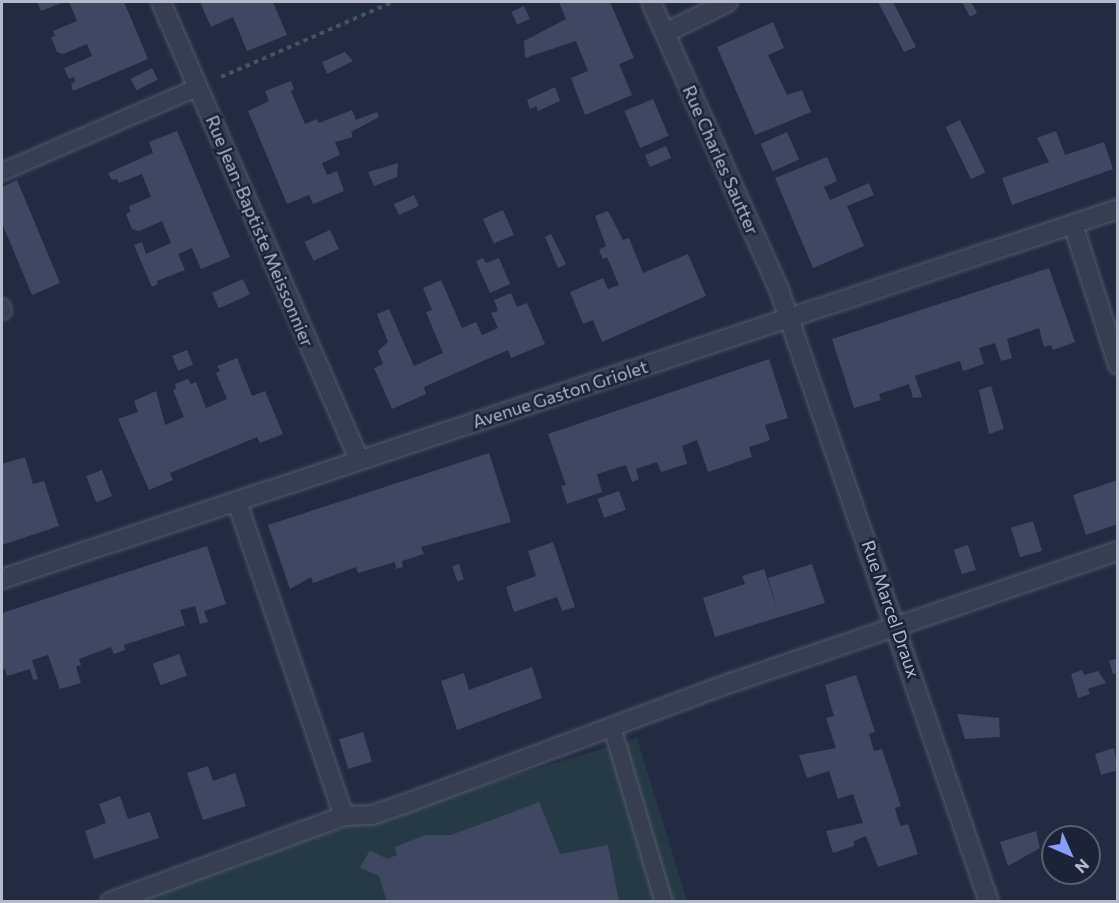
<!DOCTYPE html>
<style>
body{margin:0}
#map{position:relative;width:1119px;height:903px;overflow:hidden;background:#232b43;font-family:Commissioner,sans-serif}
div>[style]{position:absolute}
.green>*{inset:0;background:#253a44}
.building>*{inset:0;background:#3f4763;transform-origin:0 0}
.path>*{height:4px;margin-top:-2px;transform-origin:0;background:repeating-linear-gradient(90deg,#41565d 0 4.5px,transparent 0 9px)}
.roads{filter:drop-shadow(0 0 2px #52596c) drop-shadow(0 0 2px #52596c)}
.service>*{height:16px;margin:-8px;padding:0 8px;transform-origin:8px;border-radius:8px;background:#383e52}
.minor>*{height:18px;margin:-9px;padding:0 9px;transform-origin:9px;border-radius:9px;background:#383e52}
span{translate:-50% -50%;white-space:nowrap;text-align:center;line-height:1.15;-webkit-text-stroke:5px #1c2337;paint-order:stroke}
.street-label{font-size:18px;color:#b4b9cc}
.frame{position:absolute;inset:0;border:3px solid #b4b9cc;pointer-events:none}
.north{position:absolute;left:1041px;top:825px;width:60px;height:60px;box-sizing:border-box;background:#1c2337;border:2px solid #595f73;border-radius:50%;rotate:135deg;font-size:16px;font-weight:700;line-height:24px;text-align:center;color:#b4b9cc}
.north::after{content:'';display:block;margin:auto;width:21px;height:27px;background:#879fff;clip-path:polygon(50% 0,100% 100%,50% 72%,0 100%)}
</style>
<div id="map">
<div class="green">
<i style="clip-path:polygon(637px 738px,687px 901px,99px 902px)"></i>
</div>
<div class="building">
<i style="clip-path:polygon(37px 2px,64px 2px,41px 11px)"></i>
<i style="clip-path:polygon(69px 2px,124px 2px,148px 59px,73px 91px,71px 84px,75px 82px,74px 77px,69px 79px,64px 68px,92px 56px,87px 44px,63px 54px,57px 52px,51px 37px,55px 36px,53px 31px,77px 21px)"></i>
<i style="clip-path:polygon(200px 2px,273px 2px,287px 35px,247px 51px,233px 17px,211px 27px)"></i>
<i style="clip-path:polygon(559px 2px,610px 2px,634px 58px,619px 64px,632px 95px,585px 115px,571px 78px,588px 71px,576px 41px,525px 58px,524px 41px,566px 19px)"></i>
<i style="clip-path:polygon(878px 2px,893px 2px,916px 47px,904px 52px)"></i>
<i style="clip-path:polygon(962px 2px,971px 2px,977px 13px,970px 17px)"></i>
<i style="left:524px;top:6px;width:14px;height:14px;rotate:65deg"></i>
<i style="clip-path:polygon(773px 22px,784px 48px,768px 55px,787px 95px,802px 90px,811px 112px,755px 135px,717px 47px)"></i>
<i style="clip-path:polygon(345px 52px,353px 61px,327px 74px,322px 62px)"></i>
<i style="left:152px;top:68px;width:13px;height:24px;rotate:63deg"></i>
<i style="clip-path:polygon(291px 81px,294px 89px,291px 91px,305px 124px,317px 119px,319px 123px,352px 110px,356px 120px,377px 112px,379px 117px,351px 132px,353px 137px,335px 142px,340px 155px,322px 163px,327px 175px,337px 171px,344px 191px,313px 204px,309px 195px,287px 204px,248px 111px,269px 101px,265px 91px)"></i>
<i style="clip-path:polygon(555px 87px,560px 101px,538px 111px,536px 106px,530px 109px,527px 100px)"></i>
<i style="left:653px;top:99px;width:40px;height:31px;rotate:67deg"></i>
<i style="left:960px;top:120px;width:58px;height:16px;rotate:64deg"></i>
<i style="clip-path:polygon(177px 131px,230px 257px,201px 269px,192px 248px,178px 254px,185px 270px,157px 281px,158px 284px,152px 287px,134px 245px,142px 242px,146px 254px,171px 243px,162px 221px,139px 231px,132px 229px,126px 214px,130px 212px,129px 206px,151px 197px,142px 174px,119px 183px,117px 179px,112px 180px,108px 173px,153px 153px,149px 142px)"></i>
<i style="clip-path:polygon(1056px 131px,1065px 155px,1104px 142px,1113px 169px,1012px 205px,1002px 178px,1049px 162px,1037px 138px)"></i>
<i style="left:787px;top:132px;width:30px;height:29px;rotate:66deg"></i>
<i style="left:666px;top:146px;width:13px;height:23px;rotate:67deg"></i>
<i style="clip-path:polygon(827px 157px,837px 181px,824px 187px,830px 200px,869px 183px,874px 195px,847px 206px,864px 246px,813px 268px,775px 178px)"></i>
<i style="clip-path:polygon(398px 163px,397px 177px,374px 186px,368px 172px)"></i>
<i style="clip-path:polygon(17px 180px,60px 283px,32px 295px,2px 223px,2px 187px)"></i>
<i style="left:414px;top:195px;width:12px;height:22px;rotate:66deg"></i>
<i style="left:503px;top:210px;width:27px;height:22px;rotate:66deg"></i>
<i style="clip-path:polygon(608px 211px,623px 240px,629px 238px,643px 273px,688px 254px,706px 296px,602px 342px,593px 320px,583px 324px,570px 292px,603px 278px,608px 289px,619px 285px,607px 257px,603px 259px,599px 250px,606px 246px,595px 216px)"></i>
<i style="left:330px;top:230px;width:21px;height:28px;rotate:65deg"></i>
<i style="clip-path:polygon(551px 234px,566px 264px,558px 268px,545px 237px)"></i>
<i style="clip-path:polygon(483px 258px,486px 263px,499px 258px,510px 284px,490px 293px,476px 261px)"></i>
<i style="clip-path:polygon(1049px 268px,1075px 342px,1053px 350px,1051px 345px,1044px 347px,1039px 328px,1007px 339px,1012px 358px,1001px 361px,995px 343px,979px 348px,984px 364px,963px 371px,960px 361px,915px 376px,922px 397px,913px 398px,909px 384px,879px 394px,881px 400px,854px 408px,832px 339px)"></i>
<i style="left:243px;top:279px;width:17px;height:34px;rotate:66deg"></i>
<i style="clip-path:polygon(441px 280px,462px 328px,476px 322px,482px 335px,498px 328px,491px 313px,498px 311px,494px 300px,511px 293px,517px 307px,527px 303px,545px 344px,511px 358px,508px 350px,424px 387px,426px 394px,392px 409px,374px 368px,383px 364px,378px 351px,388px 342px,377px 314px,389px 309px,414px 366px,443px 353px,426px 312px,432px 310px,423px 288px)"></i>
<i style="left:187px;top:350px;width:16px;height:16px;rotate:68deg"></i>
<i style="clip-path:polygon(237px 358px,252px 396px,265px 391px,283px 434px,260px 443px,257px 437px,170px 473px,173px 480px,149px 490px,118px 419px,138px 412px,134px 401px,156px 391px,165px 425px,184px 417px,173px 390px,176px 389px,175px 384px,188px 379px,191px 384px,196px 382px,206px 408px,227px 399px,216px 373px,220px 371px,217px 366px)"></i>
<i style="clip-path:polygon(769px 359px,788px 418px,765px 425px,770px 440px,749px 447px,752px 457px,708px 472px,697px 440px,682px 446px,687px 464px,661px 472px,657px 462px,636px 469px,639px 479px,632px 482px,626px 465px,597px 474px,602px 492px,567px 504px,561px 486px,566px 485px,548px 434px)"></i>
<i style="clip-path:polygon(991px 386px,1004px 429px,989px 434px,979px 390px)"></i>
<i style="clip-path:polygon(489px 453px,511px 522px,421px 547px,424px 554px,402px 561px,403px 567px,396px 569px,395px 562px,358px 573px,356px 567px,313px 583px,311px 577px,290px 589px,268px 525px)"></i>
<i style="clip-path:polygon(25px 457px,33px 484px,44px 481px,59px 526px,2px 545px,2px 464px)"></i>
<i style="left:102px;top:470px;width:28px;height:17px;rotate:69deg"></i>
<i style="clip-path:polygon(1118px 480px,1118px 524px,1086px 535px,1073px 495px)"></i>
<i style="left:619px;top:491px;width:20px;height:23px;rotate:70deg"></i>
<i style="left:1033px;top:521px;width:31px;height:23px;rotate:73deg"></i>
<i style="clip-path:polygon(553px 542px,575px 607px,562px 611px,557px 597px,514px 612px,506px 587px,536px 576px,528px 551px)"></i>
<i style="left:968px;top:545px;width:26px;height:15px;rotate:72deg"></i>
<i style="clip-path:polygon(207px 546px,226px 604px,204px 611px,208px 622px,200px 624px,195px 606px,180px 610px,185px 625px,124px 645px,125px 650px,114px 654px,111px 647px,79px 659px,81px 665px,76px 667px,81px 683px,60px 689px,48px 655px,32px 660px,38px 679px,33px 680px,30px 669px,7px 676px,5px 669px,2px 670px,2px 613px)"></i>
<i style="left:459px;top:564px;width:16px;height:7px;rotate:72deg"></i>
<i style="clip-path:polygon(812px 564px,825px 603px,715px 637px,703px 598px,745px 584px,742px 576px,764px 569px,778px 612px,768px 578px)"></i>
<i style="left:179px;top:654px;width:23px;height:28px;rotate:70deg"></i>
<i style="clip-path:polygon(1118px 658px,1118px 673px,1113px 674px,1109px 661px)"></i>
<i style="clip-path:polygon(532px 667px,542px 698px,457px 730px,441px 681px,464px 673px,469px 690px)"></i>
<i style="clip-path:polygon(1082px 670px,1084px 675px,1098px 671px,1106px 683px,1088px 689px,1090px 694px,1078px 698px,1071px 674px)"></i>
<i style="clip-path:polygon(856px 675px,875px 732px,869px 734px,874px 751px,882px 749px,901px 806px,895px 808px,898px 819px,901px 826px,908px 824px,918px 854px,878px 867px,866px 836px,854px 841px,854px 846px,833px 853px,826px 831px,863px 823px,853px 794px,838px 799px,829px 771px,807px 778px,799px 755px,836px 748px,826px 718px,834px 716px,825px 685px)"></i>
<i style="clip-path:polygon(957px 714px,999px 718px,1000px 737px,965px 739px)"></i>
<i style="left:363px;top:732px;width:31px;height:25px;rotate:73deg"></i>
<i style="clip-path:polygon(1114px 748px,1118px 770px,1101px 775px,1095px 754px)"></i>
<i style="clip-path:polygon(208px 766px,213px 781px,235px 773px,246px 806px,203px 820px,187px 773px)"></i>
<i style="clip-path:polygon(120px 796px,128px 819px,150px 812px,159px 838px,94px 859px,85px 831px,106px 823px,99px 804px)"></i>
<i style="clip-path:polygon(539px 802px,560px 854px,608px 845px,619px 902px,387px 902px,379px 876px,360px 868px,370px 850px,387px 859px,397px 855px,395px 847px,425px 835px,451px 835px)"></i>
<i style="clip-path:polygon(1036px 831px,1040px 848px,1008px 866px,1000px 842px)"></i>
</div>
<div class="path">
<i style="left:221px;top:77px;width:188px;rotate:-23.6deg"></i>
</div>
<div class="roads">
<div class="service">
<i style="left:2px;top:172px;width:214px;rotate:-23.4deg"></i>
<i style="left:2px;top:307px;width:4px;rotate:76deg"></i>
<i style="left:612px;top:727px;width:183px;rotate:73.5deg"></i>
</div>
<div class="minor">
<i style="left:161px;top:2px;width:499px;rotate:66.6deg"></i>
<i style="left:651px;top:2px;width:317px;rotate:66deg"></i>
<i style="left:780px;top:292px;width:645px;rotate:71.09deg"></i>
<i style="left:665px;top:33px;width:70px;rotate:-26.2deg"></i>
<i style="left:1073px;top:224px;width:148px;rotate:72.3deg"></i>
<i style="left:237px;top:502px;width:332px;rotate:71.2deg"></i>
<i style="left:2px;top:579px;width:1176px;rotate:-18.34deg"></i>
<i style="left:110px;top:902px;width:249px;rotate:-20.2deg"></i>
<i style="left:344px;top:816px;width:28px;rotate:-2deg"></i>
<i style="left:372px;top:815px;width:37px;rotate:-19deg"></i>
<i style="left:407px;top:803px;width:345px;rotate:-20.4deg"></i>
<i style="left:730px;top:683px;width:410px;rotate:-18.8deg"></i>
</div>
</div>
<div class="street-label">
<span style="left:721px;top:160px;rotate:66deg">Rue Charles Sautter</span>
<span style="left:260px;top:231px;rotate:67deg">Rue Jean-Baptiste Meissonnier</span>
<span style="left:560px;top:394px;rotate:-18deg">Avenue Gaston Griolet</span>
<span style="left:891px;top:609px;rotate:71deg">Rue Marcel Draux</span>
</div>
<div class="frame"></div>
<div class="north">N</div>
</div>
